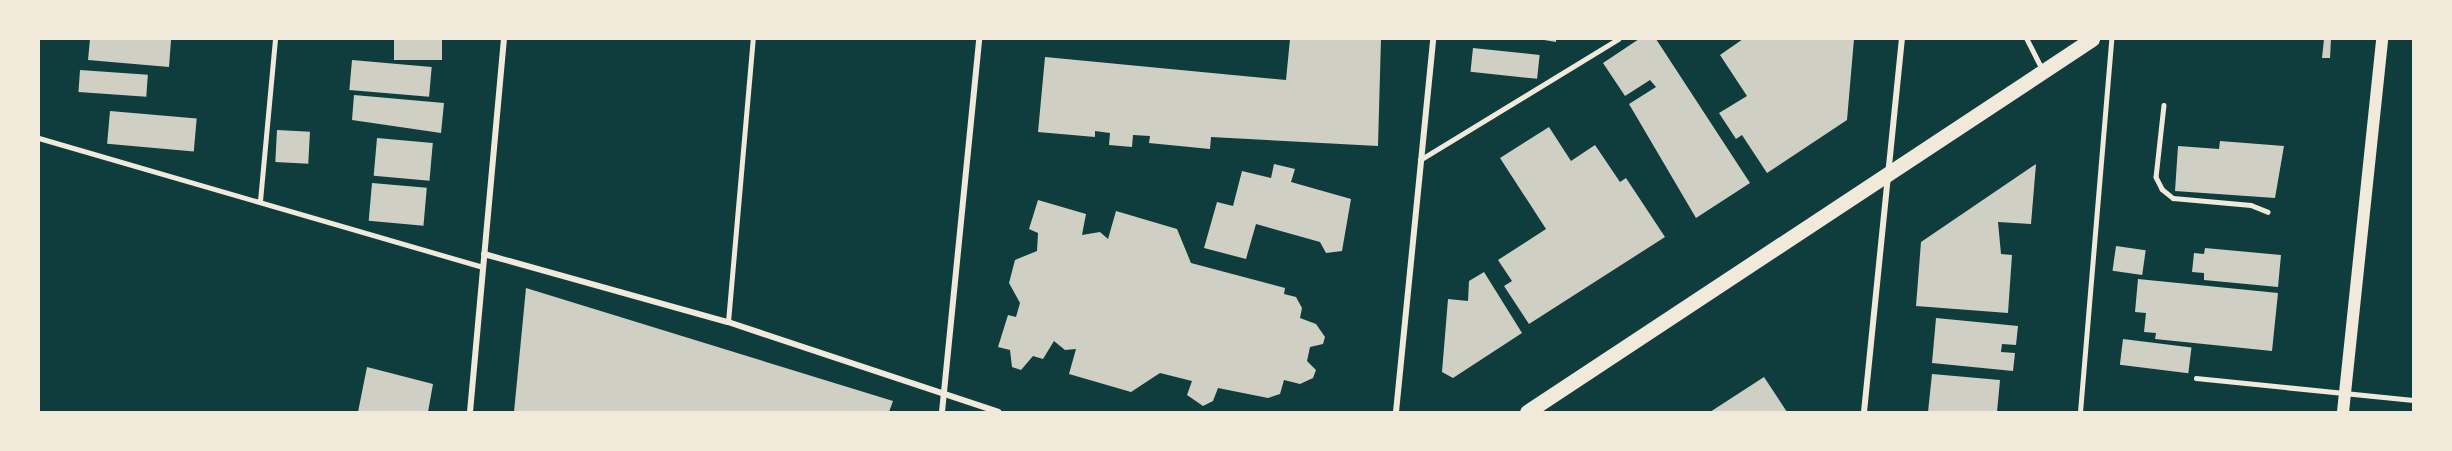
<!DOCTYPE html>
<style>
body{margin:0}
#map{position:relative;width:2452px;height:451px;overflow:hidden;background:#0f3d3e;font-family:Quicksand,sans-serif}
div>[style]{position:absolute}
.building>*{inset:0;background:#cfcfc3;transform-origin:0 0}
.service>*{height:4.5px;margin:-2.25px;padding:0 2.25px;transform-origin:2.25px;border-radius:2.25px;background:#f1e9da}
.minor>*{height:6px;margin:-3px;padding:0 3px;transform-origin:3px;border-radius:3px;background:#f1e9da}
.secondary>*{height:12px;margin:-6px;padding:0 6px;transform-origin:6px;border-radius:6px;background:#f1e9da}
.primary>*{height:15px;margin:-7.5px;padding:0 7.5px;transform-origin:7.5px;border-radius:7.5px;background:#f1e9da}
span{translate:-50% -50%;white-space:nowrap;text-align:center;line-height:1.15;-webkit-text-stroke:4.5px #f1e9da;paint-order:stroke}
.frame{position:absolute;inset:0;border:40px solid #f1e9da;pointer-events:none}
</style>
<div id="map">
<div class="building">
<i style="clip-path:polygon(90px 39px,171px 40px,169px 67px,88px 60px)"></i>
<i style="left:394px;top:39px;width:48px;height:21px"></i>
<i style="clip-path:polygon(1290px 39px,1381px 39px,1378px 146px,1211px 137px,1210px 149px,1149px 143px,1150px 136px,1133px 135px,1132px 147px,1109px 145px,1110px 133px,1095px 131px,1095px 137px,1038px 132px,1045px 57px,1286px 80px)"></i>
<i style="clip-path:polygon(1538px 39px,1556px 39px,1556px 42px)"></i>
<i style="clip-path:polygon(1639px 39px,1656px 39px,1750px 183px,1696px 218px,1629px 104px,1656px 87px,1650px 80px,1625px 96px,1603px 63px)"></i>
<i style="clip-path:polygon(1743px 39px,1854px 39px,1847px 120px,1767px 173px,1742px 135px,1736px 139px,1719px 113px,1747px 96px,1720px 55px)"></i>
<i style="clip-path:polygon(2324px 39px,2331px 39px,2330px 58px,2322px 58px)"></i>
<i style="left:1473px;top:48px;width:67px;height:24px;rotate:6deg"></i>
<i style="left:352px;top:60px;width:80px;height:30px;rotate:5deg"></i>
<i style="left:80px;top:70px;width:68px;height:22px;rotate:4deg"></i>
<i style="clip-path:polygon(354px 95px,444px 103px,441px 133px,352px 120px)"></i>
<i style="left:110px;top:111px;width:87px;height:33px;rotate:5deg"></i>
<i style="clip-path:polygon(1549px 127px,1571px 161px,1595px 145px,1620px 182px,1626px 178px,1665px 237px,1529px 324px,1504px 286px,1512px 281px,1498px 260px,1546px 229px,1500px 158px)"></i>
<i style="left:277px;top:130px;width:33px;height:32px;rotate:3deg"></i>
<i style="left:377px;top:138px;width:56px;height:38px;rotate:5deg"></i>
<i style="clip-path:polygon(2220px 141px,2284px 146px,2275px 198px,2175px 191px,2178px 146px,2219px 149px)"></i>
<i style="clip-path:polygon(1274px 164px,1295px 169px,1291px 182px,1351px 199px,1342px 251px,1326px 253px,1320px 242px,1256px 224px,1246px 259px,1204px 248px,1217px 202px,1233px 206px,1242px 171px,1271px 178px)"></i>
<i style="clip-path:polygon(2036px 164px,2031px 224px,1998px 222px,2001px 254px,2012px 255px,2008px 313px,1916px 306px,1921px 242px)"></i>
<i style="left:372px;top:183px;width:55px;height:38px;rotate:5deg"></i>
<i style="clip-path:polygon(1038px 200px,1086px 214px,1082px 235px,1100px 232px,1108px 239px,1116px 211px,1177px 229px,1191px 263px,1285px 288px,1284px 294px,1296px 297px,1302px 308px,1300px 318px,1316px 324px,1325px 337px,1323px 344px,1310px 347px,1307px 361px,1316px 370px,1313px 378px,1300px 384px,1284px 380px,1280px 394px,1268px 398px,1218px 388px,1213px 401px,1203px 406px,1187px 395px,1192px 381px,1160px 373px,1131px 392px,1069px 374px,1076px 349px,1065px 350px,1054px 341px,1043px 359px,1033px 356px,1021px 370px,1012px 367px,1010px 350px,998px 347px,1008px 315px,1016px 317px,1020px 303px,1009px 283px,1015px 260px,1037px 251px,1038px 233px,1029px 229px)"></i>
<i style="left:2116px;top:246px;width:30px;height:25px;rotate:8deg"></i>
<i style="clip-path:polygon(2205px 248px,2281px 255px,2278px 287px,2204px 280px,2204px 273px,2192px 272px,2194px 253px,2204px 254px)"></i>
<i style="clip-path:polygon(1484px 272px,1522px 333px,1453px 378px,1442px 372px,1448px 299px,1468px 301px,1469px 281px)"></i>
<i style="clip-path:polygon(2138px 279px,2278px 293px,2272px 351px,2155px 339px,2156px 333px,2144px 332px,2146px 313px,2135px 312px)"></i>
<i style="clip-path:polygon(526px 288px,893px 401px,889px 412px,514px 412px)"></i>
<i style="clip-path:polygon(1936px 318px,2018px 326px,2016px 345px,2002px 344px,2001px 352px,2015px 353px,2013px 371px,1932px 363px)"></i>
<i style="left:2123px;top:339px;width:69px;height:26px;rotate:7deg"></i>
<i style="clip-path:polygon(367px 367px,433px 384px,428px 412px,358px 412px)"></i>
<i style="clip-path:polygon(1932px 374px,2000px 380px,1997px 412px,1928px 412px)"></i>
<i style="clip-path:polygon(1764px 377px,1787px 412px,1710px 412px)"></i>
</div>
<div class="service">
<i style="left:2027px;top:39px;width:34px;rotate:63deg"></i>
<i style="left:2164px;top:105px;width:72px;rotate:96.3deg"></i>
<i style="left:2156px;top:177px;width:13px;rotate:63deg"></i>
<i style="left:2162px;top:189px;width:14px;rotate:39deg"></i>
<i style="left:2173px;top:198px;width:78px;rotate:5.1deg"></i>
<i style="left:2251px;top:205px;width:18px;rotate:22deg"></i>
<i style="left:39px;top:138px;width:462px;rotate:16.2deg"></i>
<i style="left:1420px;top:160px;width:232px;rotate:-31.4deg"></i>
<i style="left:260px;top:201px;width:163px;rotate:-84.7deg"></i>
<i style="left:728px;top:322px;width:284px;rotate:-85deg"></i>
<i style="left:2196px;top:378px;width:218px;rotate:5.8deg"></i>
<i style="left:2080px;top:412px;width:374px;rotate:-85.2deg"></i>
</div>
<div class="minor">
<i style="left:484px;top:254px;width:253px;rotate:15.6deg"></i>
<i style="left:728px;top:322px;width:285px;rotate:18.4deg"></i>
<i style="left:470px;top:412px;width:375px;rotate:-84.8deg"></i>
<i style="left:942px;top:412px;width:375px;rotate:-84.3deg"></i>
<i style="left:1396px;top:412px;width:375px;rotate:-84.3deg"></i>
<i style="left:1864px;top:412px;width:375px;rotate:-84.2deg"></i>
</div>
<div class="secondary">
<i style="left:2343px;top:412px;width:375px;rotate:-84deg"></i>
</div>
<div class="primary">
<i style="left:1527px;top:412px;width:677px;rotate:-33.43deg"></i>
</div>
<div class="frame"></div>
</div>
